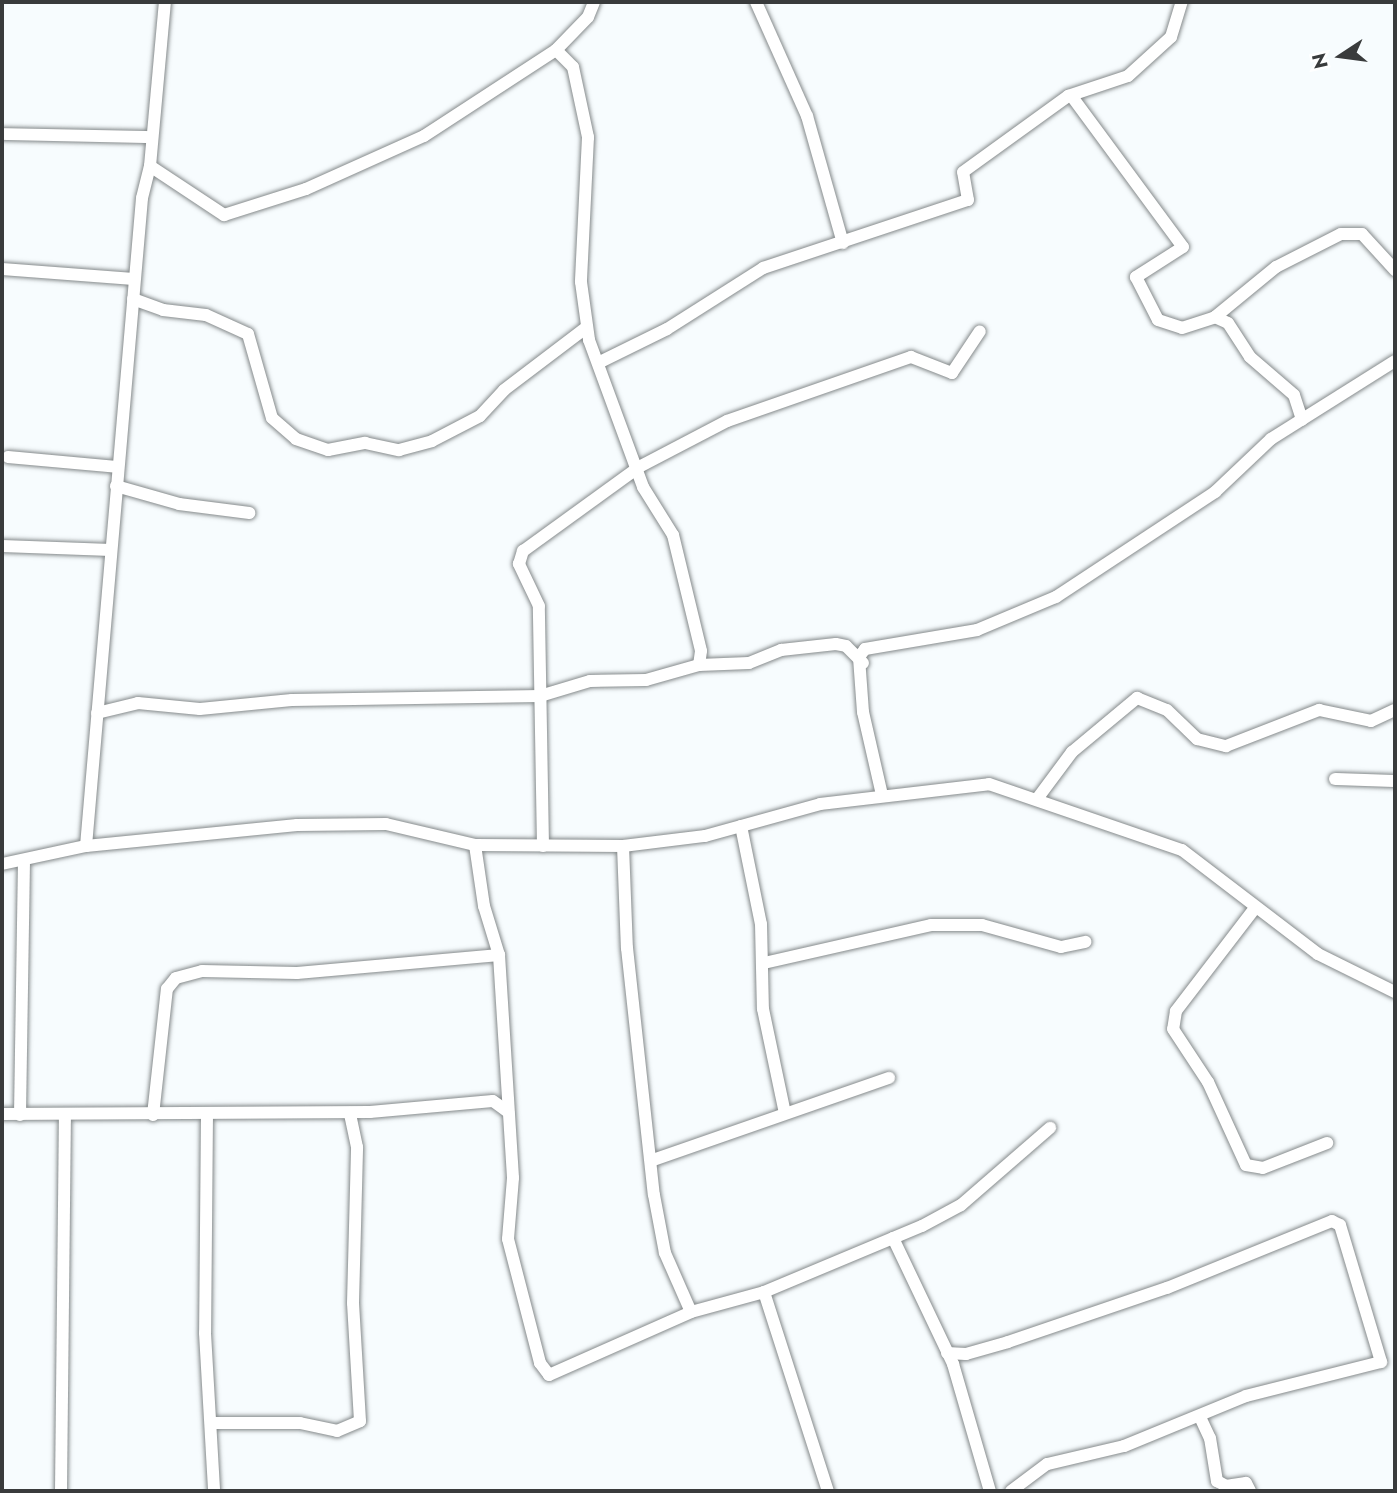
<!DOCTYPE html>
<style>
body{margin:0}
#map{position:relative;width:1397px;height:1493px;overflow:hidden;background:#f7fcfe;font-family:Jost,sans-serif}
div>[style]{position:absolute}
.roads{filter:drop-shadow(0 0 2px #858a8b) drop-shadow(0 0 2px #858a8b)}
.minor>*{height:12px;margin:-6px;padding:0 6px;transform-origin:6px;border-radius:6px;background:#fff}
span{translate:-50% -50%;white-space:nowrap;text-align:center;line-height:1.15;-webkit-text-stroke:6px #fff;paint-order:stroke}
.frame{position:absolute;inset:0;border:4px solid #393b3c;pointer-events:none}
.north{position:absolute;left:1306px;top:21px;width:70px;height:70px;-webkit-text-stroke:5px #fff;paint-order:stroke;rotate:257deg;font-size:19px;font-weight:700;line-height:28px;text-align:center;color:#393b3c}
.north::after{content:'';display:block;margin:auto;width:24px;height:32px;background:#393b3c;clip-path:polygon(50% 0,100% 100%,50% 72%,0 100%)}
</style>
<div id="map">
<div class="roads">
<div class="minor">
<i style="left:756px;top:2px;width:125px;rotate:65.9deg"></i>
<i style="left:807px;top:116px;width:132px;rotate:74.2deg"></i>
<i style="left:556px;top:50px;width:24px;rotate:45deg"></i>
<i style="left:573px;top:67px;width:72px;rotate:77.9deg"></i>
<i style="left:588px;top:137px;width:145px;rotate:92.8deg"></i>
<i style="left:581px;top:282px;width:59px;rotate:82.1deg"></i>
<i style="left:589px;top:340px;width:157px;rotate:69.8deg"></i>
<i style="left:643px;top:487px;width:57px;rotate:58deg"></i>
<i style="left:673px;top:535px;width:119px;rotate:76.4deg"></i>
<i style="left:701px;top:651px;width:14px;rotate:98deg"></i>
<i style="left:1073px;top:98px;width:185px;rotate:53.6deg"></i>
<i style="left:1183px;top:247px;width:56px;rotate:147.4deg"></i>
<i style="left:1136px;top:277px;width:48px;rotate:62.9deg"></i>
<i style="left:1158px;top:320px;width:25px;rotate:18deg"></i>
<i style="left:1182px;top:328px;width:35px;rotate:-18deg"></i>
<i style="left:1215px;top:317px;width:79px;rotate:-39.3deg"></i>
<i style="left:1276px;top:267px;width:73px;rotate:-26.9deg"></i>
<i style="left:1341px;top:234px;width:21px"></i>
<i style="left:1362px;top:234px;width:49px;rotate:47.5deg"></i>
<i style="left:2px;top:134px;width:149px;rotate:1.2deg"></i>
<i style="left:150px;top:166px;width:89px;rotate:33.5deg"></i>
<i style="left:224px;top:215px;width:86px;rotate:-17.6deg"></i>
<i style="left:306px;top:189px;width:129px;rotate:-24.2deg"></i>
<i style="left:424px;top:136px;width:158px;rotate:-33.1deg"></i>
<i style="left:556px;top:50px;width:46px;rotate:-45.9deg"></i>
<i style="left:588px;top:17px;width:16px;rotate:-68deg"></i>
<i style="left:2px;top:269px;width:132px;rotate:4.3deg"></i>
<i style="left:133px;top:299px;width:32px;rotate:20deg"></i>
<i style="left:163px;top:310px;width:43px;rotate:6.6deg"></i>
<i style="left:206px;top:315px;width:46px;rotate:24.3deg"></i>
<i style="left:248px;top:334px;width:87px;rotate:74.1deg"></i>
<i style="left:272px;top:418px;width:32px;rotate:41deg"></i>
<i style="left:296px;top:439px;width:34px;rotate:19deg"></i>
<i style="left:328px;top:450px;width:38px;rotate:-11deg"></i>
<i style="left:365px;top:443px;width:35px;rotate:12deg"></i>
<i style="left:399px;top:450px;width:34px;rotate:-15deg"></i>
<i style="left:432px;top:441px;width:54px;rotate:-27.5deg"></i>
<i style="left:480px;top:416px;width:35px;rotate:-47deg"></i>
<i style="left:504px;top:390px;width:104px;rotate:-37.2deg"></i>
<i style="left:1215px;top:317px;width:14px;rotate:25deg"></i>
<i style="left:1228px;top:323px;width:40px;rotate:57.1deg"></i>
<i style="left:1250px;top:357px;width:58px;rotate:40.8deg"></i>
<i style="left:1294px;top:395px;width:26px;rotate:72deg"></i>
<i style="left:598px;top:363px;width:77px;rotate:-26.2deg"></i>
<i style="left:667px;top:329px;width:114px;rotate:-32.4deg"></i>
<i style="left:763px;top:268px;width:216px;rotate:-18.4deg"></i>
<i style="left:968px;top:200px;width:28px;rotate:-100deg"></i>
<i style="left:963px;top:172px;width:130px;rotate:-35.9deg"></i>
<i style="left:1068px;top:96px;width:63px;rotate:-18.4deg"></i>
<i style="left:1128px;top:76px;width:58px;rotate:-42.2deg"></i>
<i style="left:1171px;top:37px;width:37px;rotate:-73deg"></i>
<i style="left:8px;top:457px;width:109px;rotate:5.2deg"></i>
<i style="left:116px;top:486px;width:66px;rotate:15.9deg"></i>
<i style="left:179px;top:504px;width:71px;rotate:7.3deg"></i>
<i style="left:2px;top:546px;width:109px;rotate:2.1deg"></i>
<i style="left:97px;top:713px;width:42px;rotate:-13.7deg"></i>
<i style="left:138px;top:703px;width:62px;rotate:5.5deg"></i>
<i style="left:200px;top:709px;width:92px;rotate:-5.6deg"></i>
<i style="left:292px;top:700px;width:248px;rotate:-0.9deg"></i>
<i style="left:540px;top:696px;width:52px;rotate:-16.7deg"></i>
<i style="left:590px;top:681px;width:56px;rotate:-1deg"></i>
<i style="left:646px;top:680px;width:55px;rotate:-15.8deg"></i>
<i style="left:699px;top:665px;width:50px;rotate:-2.3deg"></i>
<i style="left:749px;top:663px;width:35px;rotate:-22deg"></i>
<i style="left:781px;top:650px;width:55px;rotate:-6.2deg"></i>
<i style="left:836px;top:644px;width:10px;rotate:11deg"></i>
<i style="left:846px;top:646px;width:24px;rotate:45deg"></i>
<i style="left:1335px;top:779px;width:60px;rotate:1.9deg"></i>
<i style="left:882px;top:795px;width:85px;rotate:-102.9deg"></i>
<i style="left:863px;top:712px;width:55px;rotate:-94.2deg"></i>
<i style="left:859px;top:657px;width:10px;rotate:-53deg"></i>
<i style="left:865px;top:649px;width:114px;rotate:-9.6deg"></i>
<i style="left:977px;top:630px;width:86px;rotate:-22.7deg"></i>
<i style="left:1056px;top:597px;width:191px;rotate:-33.4deg"></i>
<i style="left:1215px;top:492px;width:77px;rotate:-43.4deg"></i>
<i style="left:1271px;top:439px;width:146px;rotate:-32.2deg"></i>
<i style="left:1037px;top:799px;width:59px;rotate:-53.3deg"></i>
<i style="left:1072px;top:752px;width:85px;rotate:-39.7deg"></i>
<i style="left:1137px;top:698px;width:32px;rotate:22deg"></i>
<i style="left:1167px;top:710px;width:42px;rotate:44deg"></i>
<i style="left:1197px;top:739px;width:30px;rotate:14deg"></i>
<i style="left:1226px;top:746px;width:100px;rotate:-21.2deg"></i>
<i style="left:1319px;top:710px;width:53px;rotate:11.9deg"></i>
<i style="left:1371px;top:721px;width:26px;rotate:-25deg"></i>
<i style="left:741px;top:826px;width:100px;rotate:78.5deg"></i>
<i style="left:761px;top:924px;width:85px;rotate:88.7deg"></i>
<i style="left:763px;top:1009px;width:106px;rotate:78.1deg"></i>
<i style="left:475px;top:845px;width:62px;rotate:81.6deg"></i>
<i style="left:484px;top:906px;width:51px;rotate:73deg"></i>
<i style="left:499px;top:955px;width:223px;rotate:86.4deg"></i>
<i style="left:513px;top:1178px;width:61px;rotate:94.7deg"></i>
<i style="left:508px;top:1239px;width:128px;rotate:75.5deg"></i>
<i style="left:540px;top:1363px;width:15px;rotate:53deg"></i>
<i style="left:549px;top:1375px;width:155px;rotate:-23.9deg"></i>
<i style="left:691px;top:1312px;width:76px;rotate:-15.3deg"></i>
<i style="left:764px;top:1292px;width:171px;rotate:-22.7deg"></i>
<i style="left:922px;top:1226px;width:44px;rotate:-28.3deg"></i>
<i style="left:961px;top:1205px;width:118px;rotate:-40.9deg"></i>
<i style="left:86px;top:846px;width:212px;rotate:-5.7deg"></i>
<i style="left:297px;top:825px;width:89px;rotate:-0.6deg"></i>
<i style="left:386px;top:824px;width:91px;rotate:13.3deg"></i>
<i style="left:475px;top:845px;width:148px;rotate:0.4deg"></i>
<i style="left:623px;top:846px;width:83px;rotate:-7deg"></i>
<i style="left:705px;top:836px;width:119px;rotate:-15.5deg"></i>
<i style="left:820px;top:804px;width:170px;rotate:-6.7deg"></i>
<i style="left:989px;top:784px;width:204px;rotate:18.9deg"></i>
<i style="left:1182px;top:850px;width:171px;rotate:37.4deg"></i>
<i style="left:1318px;top:954px;width:86px;rotate:26.3deg"></i>
<i style="left:543px;top:846px;width:240px;rotate:-91deg"></i>
<i style="left:539px;top:606px;width:47px;rotate:-115.5deg"></i>
<i style="left:519px;top:564px;width:14px;rotate:-73deg"></i>
<i style="left:523px;top:551px;width:143px;rotate:-35.9deg"></i>
<i style="left:639px;top:467px;width:99px;rotate:-27.6deg"></i>
<i style="left:727px;top:421px;width:195px;rotate:-19.2deg"></i>
<i style="left:911px;top:357px;width:44px;rotate:21.3deg"></i>
<i style="left:952px;top:373px;width:50px;rotate:-56.3deg"></i>
<i style="left:623px;top:846px;width:102px;rotate:87.8deg"></i>
<i style="left:627px;top:948px;width:248px;rotate:83.8deg"></i>
<i style="left:654px;top:1195px;width:59px;rotate:79.3deg"></i>
<i style="left:665px;top:1253px;width:64px;rotate:66.2deg"></i>
<i style="left:2px;top:864px;width:86px;rotate:-12.1deg"></i>
<i style="left:86px;top:846px;width:650px;rotate:-85.06deg"></i>
<i style="left:142px;top:198px;width:33px;rotate:-76deg"></i>
<i style="left:150px;top:166px;width:165px;rotate:-84.8deg"></i>
<i style="left:1255px;top:908px;width:130px;rotate:127.5deg"></i>
<i style="left:1176px;top:1011px;width:18px;rotate:99deg"></i>
<i style="left:1173px;top:1029px;width:64px;rotate:56.6deg"></i>
<i style="left:1208px;top:1082px;width:91px;rotate:65.4deg"></i>
<i style="left:1246px;top:1165px;width:17px;rotate:10deg"></i>
<i style="left:1263px;top:1168px;width:69px;rotate:-21.3deg"></i>
<i style="left:764px;top:963px;width:171px;rotate:-12.8deg"></i>
<i style="left:931px;top:925px;width:51px"></i>
<i style="left:982px;top:925px;width:82px;rotate:15.6deg"></i>
<i style="left:1061px;top:947px;width:25px;rotate:-12deg"></i>
<i style="left:2px;top:1114px;width:368px;rotate:-0.3deg"></i>
<i style="left:370px;top:1112px;width:123px;rotate:-5.1deg"></i>
<i style="left:493px;top:1101px;width:19px;rotate:36deg"></i>
<i style="left:207px;top:1114px;width:219px;rotate:90.5deg"></i>
<i style="left:205px;top:1333px;width:158px;rotate:86.7deg"></i>
<i style="left:20px;top:1115px;width:253px;rotate:-89.1deg"></i>
<i style="left:153px;top:1115px;width:127px;rotate:-83.7deg"></i>
<i style="left:167px;top:989px;width:14px;rotate:-51deg"></i>
<i style="left:176px;top:978px;width:27px;rotate:-15deg"></i>
<i style="left:202px;top:971px;width:95px;rotate:1.2deg"></i>
<i style="left:297px;top:973px;width:203px;rotate:-5.1deg"></i>
<i style="left:653px;top:1160px;width:250px;rotate:-19.2deg"></i>
<i style="left:893px;top:1238px;width:140px;rotate:64.5deg"></i>
<i style="left:953px;top:1364px;width:132px;rotate:73.8deg"></i>
<i style="left:764px;top:1292px;width:209px;rotate:72.2deg"></i>
<i style="left:947px;top:1353px;width:19px;rotate:3deg"></i>
<i style="left:966px;top:1354px;width:44px;rotate:-15.9deg"></i>
<i style="left:1008px;top:1342px;width:168px;rotate:-18.8deg"></i>
<i style="left:1167px;top:1288px;width:178px;rotate:-22.1deg"></i>
<i style="left:1332px;top:1221px;width:9px;rotate:27deg"></i>
<i style="left:1340px;top:1225px;width:143px;rotate:73.3deg"></i>
<i style="left:1381px;top:1362px;width:139px;rotate:165.9deg"></i>
<i style="left:1246px;top:1396px;width:132px;rotate:157.7deg"></i>
<i style="left:1124px;top:1446px;width:79px;rotate:166.8deg"></i>
<i style="left:1047px;top:1464px;width:45px;rotate:143.1deg"></i>
<i style="left:1200px;top:1417px;width:23px;rotate:65deg"></i>
<i style="left:1210px;top:1438px;width:44px;rotate:80.8deg"></i>
<i style="left:1217px;top:1481px;width:10px;rotate:29deg"></i>
<i style="left:1226px;top:1486px;width:20px;rotate:-9deg"></i>
<i style="left:1246px;top:1483px;width:9px;rotate:63deg"></i>
<i style="left:211px;top:1423px;width:89px"></i>
<i style="left:300px;top:1423px;width:38px;rotate:12deg"></i>
<i style="left:337px;top:1431px;width:25px;rotate:-23deg"></i>
<i style="left:360px;top:1421px;width:118px;rotate:-93.4deg"></i>
<i style="left:353px;top:1303px;width:156px;rotate:-88.5deg"></i>
<i style="left:357px;top:1147px;width:35px;rotate:-102deg"></i>
<i style="left:61px;top:1491px;width:374px;rotate:-89.4deg"></i>
</div>
</div>
<div class="frame"></div>
<div class="north">N</div>
</div>
